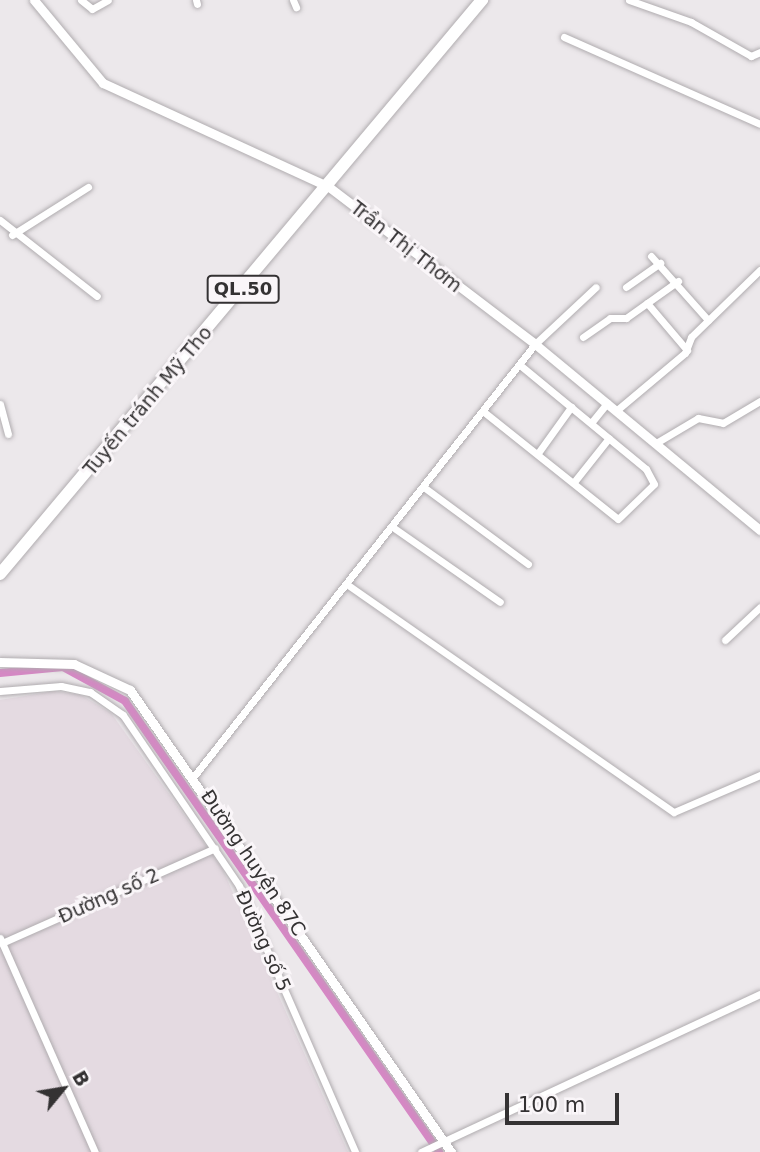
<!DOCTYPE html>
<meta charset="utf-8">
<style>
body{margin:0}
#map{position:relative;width:760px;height:1152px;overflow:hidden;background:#ece8eb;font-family:"DejaVu Sans",sans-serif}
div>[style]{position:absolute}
.built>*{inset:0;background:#e4dae1}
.canal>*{height:8px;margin:-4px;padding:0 4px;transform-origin:4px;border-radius:4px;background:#d588c4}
.roads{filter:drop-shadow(0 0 2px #b0acaf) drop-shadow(0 0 2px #b0acaf)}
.minor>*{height:7px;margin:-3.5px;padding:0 3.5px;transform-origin:3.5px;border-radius:3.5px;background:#fff}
.tertiary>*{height:9px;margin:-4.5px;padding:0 4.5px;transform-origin:4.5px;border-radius:4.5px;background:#fff}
.trunk>*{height:12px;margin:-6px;padding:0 6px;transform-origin:6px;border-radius:6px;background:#fff}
span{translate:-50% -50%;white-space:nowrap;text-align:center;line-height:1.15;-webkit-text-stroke:6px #faf6f9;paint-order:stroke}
.shield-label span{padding:2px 5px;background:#faf6f9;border:2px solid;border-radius:5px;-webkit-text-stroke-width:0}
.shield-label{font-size:18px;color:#343233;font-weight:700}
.street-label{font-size:19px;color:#343233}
.north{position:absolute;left:28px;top:1054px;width:70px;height:70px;-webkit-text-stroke:5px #faf6f9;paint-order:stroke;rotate:60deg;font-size:19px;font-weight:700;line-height:28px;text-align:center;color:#343233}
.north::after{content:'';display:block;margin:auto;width:24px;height:32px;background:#343233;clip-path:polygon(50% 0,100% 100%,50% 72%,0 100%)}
.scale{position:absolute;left:505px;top:1093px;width:114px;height:32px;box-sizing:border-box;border:4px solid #343233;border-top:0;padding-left:9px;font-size:21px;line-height:24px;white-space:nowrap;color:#343233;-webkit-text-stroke:5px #faf6f9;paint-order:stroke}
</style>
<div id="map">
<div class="built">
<i style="clip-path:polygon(55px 691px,81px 695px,111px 713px,222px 868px,348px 1152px,0 1152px,0 700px)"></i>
</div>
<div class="canal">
<i style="left:0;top:673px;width:63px;rotate:-5.4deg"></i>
<i style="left:63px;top:667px;width:71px;rotate:28.7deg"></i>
<i style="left:125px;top:701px;width:550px;rotate:55.15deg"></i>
</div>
<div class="roads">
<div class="minor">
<i style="left:81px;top:0;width:14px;rotate:39deg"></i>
<i style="left:92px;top:9px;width:18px;rotate:-29deg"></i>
<i style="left:196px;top:0;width:4px;rotate:76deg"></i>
<i style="left:293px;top:0;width:8px;rotate:67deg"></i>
<i style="left:629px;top:0;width:66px;rotate:19.5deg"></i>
<i style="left:691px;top:22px;width:69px;rotate:29.5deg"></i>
<i style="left:751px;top:56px;width:10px;rotate:-24deg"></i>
<i style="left:564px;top:37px;width:214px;rotate:23.9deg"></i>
<i style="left:0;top:220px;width:123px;rotate:38.1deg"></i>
<i style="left:12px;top:235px;width:90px;rotate:-32.3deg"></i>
<i style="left:651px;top:256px;width:86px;rotate:48.3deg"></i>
<i style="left:626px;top:287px;width:42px;rotate:-35.2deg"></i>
<i style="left:647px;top:303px;width:62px;rotate:49.6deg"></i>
<i style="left:583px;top:337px;width:33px;rotate:-35deg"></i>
<i style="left:610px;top:318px;width:16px"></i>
<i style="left:626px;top:318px;width:64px;rotate:-35.4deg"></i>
<i style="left:0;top:404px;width:31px;rotate:75deg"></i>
<i style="left:617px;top:410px;width:89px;rotate:-40deg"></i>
<i style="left:685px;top:353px;width:17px;rotate:-69deg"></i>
<i style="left:691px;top:337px;width:96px;rotate:-44.2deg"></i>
<i style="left:484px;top:412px;width:171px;rotate:38.6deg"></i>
<i style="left:618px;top:519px;width:50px;rotate:-44.2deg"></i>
<i style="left:654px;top:484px;width:17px;rotate:-118deg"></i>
<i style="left:646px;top:469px;width:163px;rotate:-140.5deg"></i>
<i style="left:591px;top:423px;width:26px;rotate:-51deg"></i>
<i style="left:656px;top:443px;width:49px;rotate:-30.8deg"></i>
<i style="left:698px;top:418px;width:25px;rotate:11deg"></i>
<i style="left:723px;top:423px;width:43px;rotate:-30.7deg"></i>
<i style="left:538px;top:453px;width:57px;rotate:-54.3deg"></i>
<i style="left:574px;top:482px;width:56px;rotate:-51.5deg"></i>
<i style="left:425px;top:488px;width:128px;rotate:36.4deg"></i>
<i style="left:394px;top:528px;width:129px;rotate:34.9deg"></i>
<i style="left:348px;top:585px;width:397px;rotate:34.9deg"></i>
<i style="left:674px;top:812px;width:94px;rotate:-23.3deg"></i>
<i style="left:725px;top:640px;width:48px;rotate:-43.3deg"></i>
<i style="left:0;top:691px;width:61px;rotate:-4.7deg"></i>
<i style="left:61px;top:686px;width:30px;rotate:12deg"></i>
<i style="left:90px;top:692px;width:40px;rotate:34.9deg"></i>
<i style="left:123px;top:715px;width:207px;rotate:55.8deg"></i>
<i style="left:239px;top:886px;width:290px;rotate:66.4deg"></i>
<i style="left:194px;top:776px;width:550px;rotate:-51.71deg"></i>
<i style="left:535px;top:344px;width:83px;rotate:-43.1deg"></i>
<i style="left:0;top:938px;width:234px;rotate:66.1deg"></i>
<i style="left:2px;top:943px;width:233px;rotate:-24deg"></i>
<i style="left:421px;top:1152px;width:374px;rotate:-25deg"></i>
</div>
<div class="tertiary">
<i style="left:34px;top:0;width:108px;rotate:50.3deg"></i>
<i style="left:103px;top:83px;width:249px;rotate:24.7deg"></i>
<i style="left:329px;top:187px;width:259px;rotate:37.3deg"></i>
<i style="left:535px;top:344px;width:292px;rotate:39.6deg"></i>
<i style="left:0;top:662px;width:74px;rotate:1.5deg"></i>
<i style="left:74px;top:664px;width:62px;rotate:24.9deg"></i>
<i style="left:130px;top:690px;width:563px;rotate:55.21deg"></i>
</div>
<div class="trunk">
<i style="left:0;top:574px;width:750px;rotate:-49.98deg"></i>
</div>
</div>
<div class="shield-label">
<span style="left:243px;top:289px">QL.50</span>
</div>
<div class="street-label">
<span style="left:406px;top:247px;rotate:38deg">Trần Thị Thơm</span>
<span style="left:148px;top:401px;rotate:-50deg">Tuyến tránh Mỹ Tho</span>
<span style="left:253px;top:863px;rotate:56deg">Đường huyện 87C</span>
<span style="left:109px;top:896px;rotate:-24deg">Đường số 2</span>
<span style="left:263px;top:941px;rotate:66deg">Đường số 5</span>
</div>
<div class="north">B</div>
<div class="scale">100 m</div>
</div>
